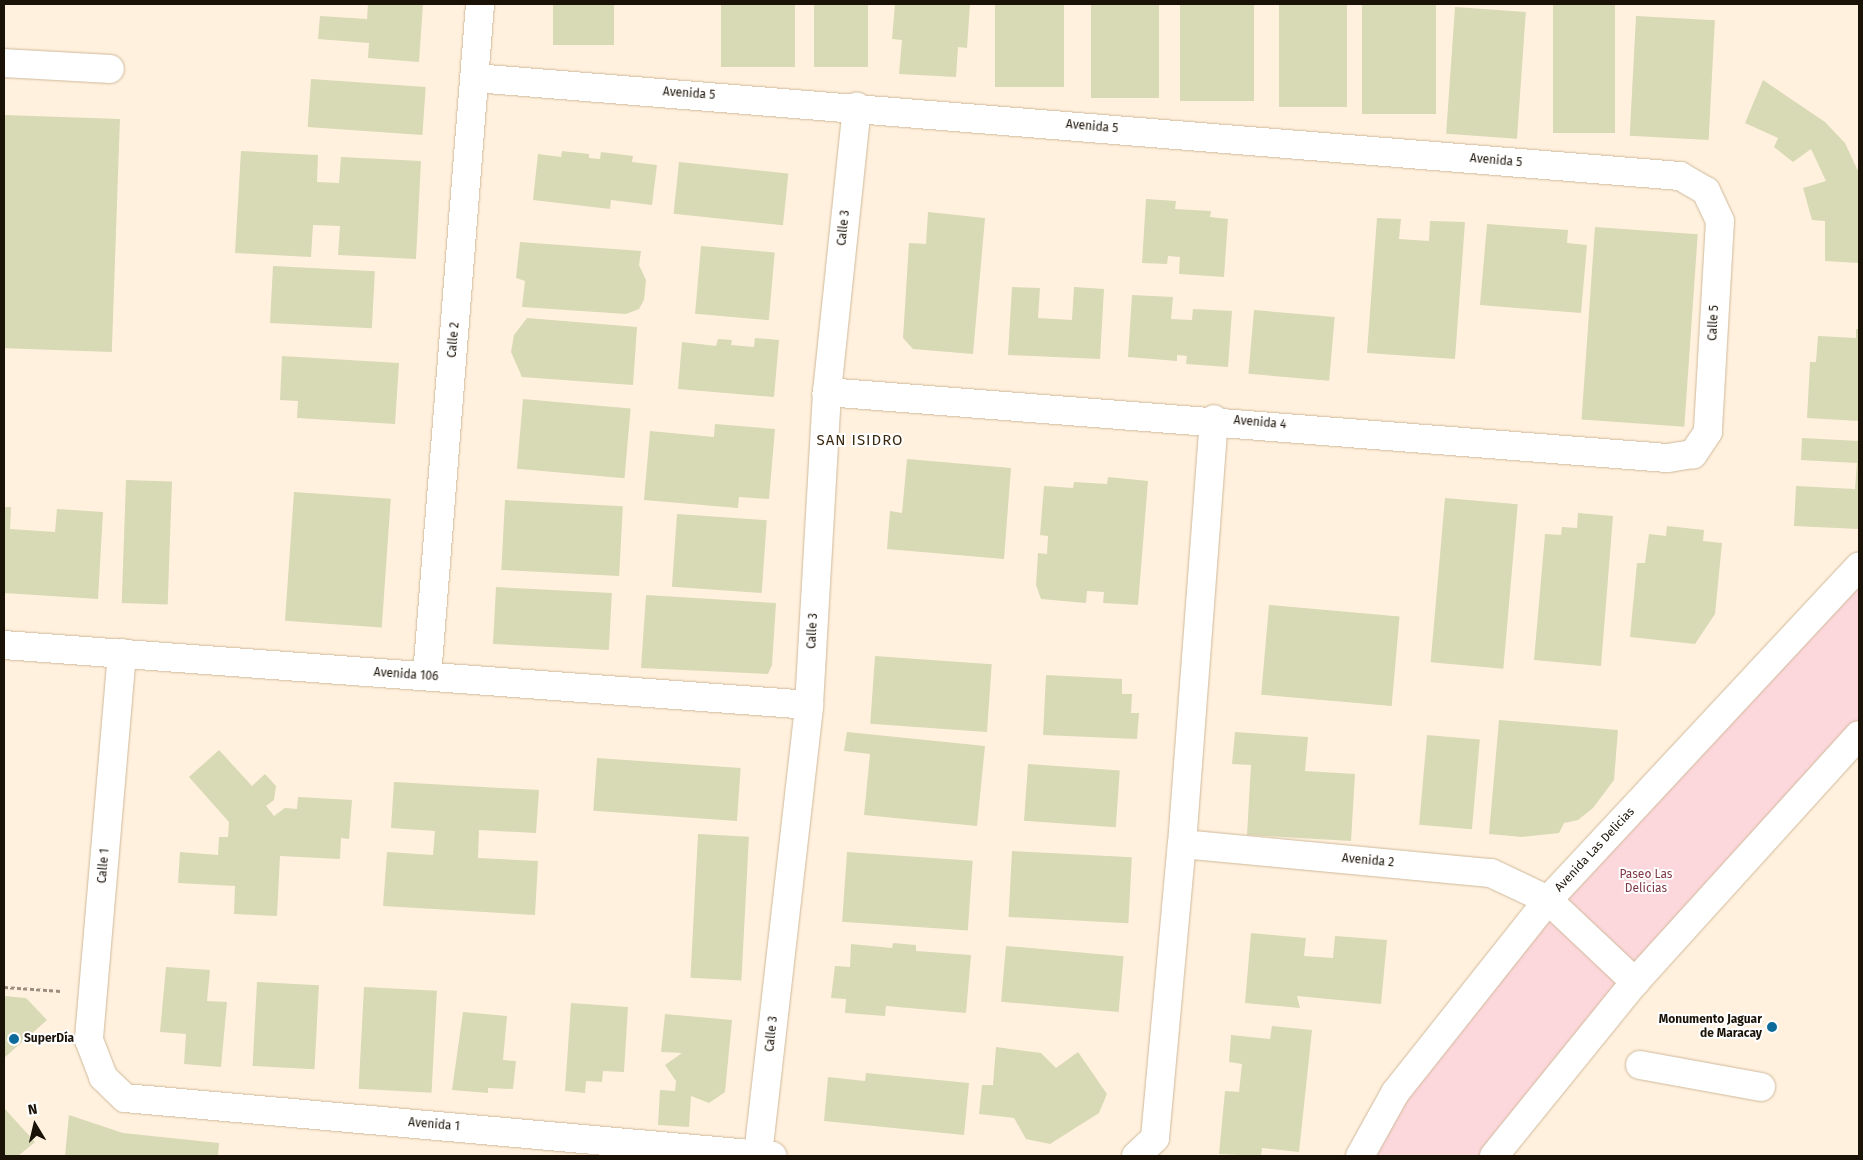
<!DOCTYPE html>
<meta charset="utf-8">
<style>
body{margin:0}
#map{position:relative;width:1863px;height:1160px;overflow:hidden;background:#fff1de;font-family:"Fira Sans",sans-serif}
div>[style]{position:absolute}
.green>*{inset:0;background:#fcd7db}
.building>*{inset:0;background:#d8d9b5;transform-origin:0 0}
.path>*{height:3px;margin-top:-1.5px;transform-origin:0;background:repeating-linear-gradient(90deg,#9a8e7f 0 4px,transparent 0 6.5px)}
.roads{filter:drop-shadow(0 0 1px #cfb99a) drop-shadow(0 0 1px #cfb99a)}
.minor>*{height:28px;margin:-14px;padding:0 14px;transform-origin:14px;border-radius:14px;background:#fff}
.dots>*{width:14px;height:14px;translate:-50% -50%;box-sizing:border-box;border:2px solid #fff;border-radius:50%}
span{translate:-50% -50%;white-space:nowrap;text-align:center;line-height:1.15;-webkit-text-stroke:4px #fff;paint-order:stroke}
.street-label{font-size:12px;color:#1a1207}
.park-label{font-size:12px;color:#7f3a47}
.poi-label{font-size:12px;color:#1a1207;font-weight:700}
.right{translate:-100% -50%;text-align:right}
.left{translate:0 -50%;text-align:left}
.quarter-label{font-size:15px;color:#3c2a10;letter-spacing:1px}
.frame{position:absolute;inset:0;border:5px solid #1a1207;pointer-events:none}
.north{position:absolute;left:10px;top:1100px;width:50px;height:50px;-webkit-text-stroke:4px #fff;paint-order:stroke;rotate:351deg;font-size:14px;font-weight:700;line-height:20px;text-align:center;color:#1a1207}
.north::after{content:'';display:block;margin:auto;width:18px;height:22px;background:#1a1207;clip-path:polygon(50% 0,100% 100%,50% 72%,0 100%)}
</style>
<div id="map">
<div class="green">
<i style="clip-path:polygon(1859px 566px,1859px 735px,1500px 1156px,1360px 1156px,1395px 1093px)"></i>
</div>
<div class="building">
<i style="clip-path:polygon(368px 4px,423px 4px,419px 62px,368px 58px,369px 43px,318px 39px,320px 16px,367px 19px)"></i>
<i style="left:553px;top:4px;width:61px;height:41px"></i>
<i style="left:721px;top:4px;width:74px;height:63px"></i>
<i style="left:814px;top:4px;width:54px;height:63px"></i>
<i style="clip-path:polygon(895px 4px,970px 4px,967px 48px,958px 47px,956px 77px,899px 74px,902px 40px,892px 39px)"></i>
<i style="left:995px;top:4px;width:69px;height:83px"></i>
<i style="left:1091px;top:4px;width:68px;height:94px"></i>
<i style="left:1180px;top:4px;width:74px;height:97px"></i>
<i style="left:1279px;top:4px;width:68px;height:103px"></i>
<i style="left:1362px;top:4px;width:74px;height:110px"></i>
<i style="left:1553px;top:4px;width:62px;height:129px"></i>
<i style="left:1455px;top:7px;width:71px;height:127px;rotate:4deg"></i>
<i style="left:1636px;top:16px;width:79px;height:120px;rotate:3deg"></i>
<i style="left:311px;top:79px;width:115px;height:48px;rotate:4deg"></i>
<i style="clip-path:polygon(1763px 80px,1825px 122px,1845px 143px,1859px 173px,1859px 263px,1825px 261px,1825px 221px,1812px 220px,1803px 188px,1826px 181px,1811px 149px,1793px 162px,1774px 147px,1778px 138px,1745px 123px)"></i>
<i style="left:4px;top:115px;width:116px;height:233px;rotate:2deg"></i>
<i style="clip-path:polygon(241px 151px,318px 155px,317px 182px,339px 183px,341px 157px,421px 161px,416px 259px,338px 255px,340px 226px,313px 225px,311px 257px,235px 253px)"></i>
<i style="clip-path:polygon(562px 151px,589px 154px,589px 158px,600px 159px,601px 152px,633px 156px,632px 162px,657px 165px,652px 205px,611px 200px,610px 209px,533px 200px,538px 154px,561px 157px)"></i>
<i style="left:679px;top:162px;width:110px;height:52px;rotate:6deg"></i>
<i style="clip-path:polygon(1146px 199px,1176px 201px,1175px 209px,1211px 211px,1210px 217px,1228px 219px,1224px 277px,1179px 274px,1180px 257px,1168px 256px,1167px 264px,1142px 263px)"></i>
<i style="clip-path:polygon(928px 212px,985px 218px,973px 354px,913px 349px,903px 338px,909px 243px,926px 244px)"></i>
<i style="clip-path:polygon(1377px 218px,1401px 219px,1399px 239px,1429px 241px,1430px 221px,1465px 222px,1455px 359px,1367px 353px)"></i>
<i style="clip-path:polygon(1487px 224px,1568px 230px,1567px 243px,1587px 245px,1581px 313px,1480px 305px)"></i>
<i style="left:1595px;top:227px;width:103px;height:193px;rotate:4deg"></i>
<i style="clip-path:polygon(520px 242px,641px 251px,639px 265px,646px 280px,644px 300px,639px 309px,626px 314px,522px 307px,525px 281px,516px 278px)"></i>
<i style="left:701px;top:246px;width:74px;height:68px;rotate:5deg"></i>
<i style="left:273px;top:266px;width:102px;height:57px;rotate:3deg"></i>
<i style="clip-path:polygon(1012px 287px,1040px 288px,1038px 318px,1072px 320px,1074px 287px,1104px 289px,1100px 359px,1008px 355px)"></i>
<i style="clip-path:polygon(1132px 295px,1173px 297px,1171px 319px,1192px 320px,1193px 309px,1232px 311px,1228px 367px,1186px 364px,1187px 356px,1177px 355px,1177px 361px,1128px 357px)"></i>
<i style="left:1254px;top:310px;width:81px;height:64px;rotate:5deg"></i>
<i style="clip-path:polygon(527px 318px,637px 327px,633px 385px,522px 377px,511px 352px,514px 335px)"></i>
<i style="clip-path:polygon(1856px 329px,1859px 329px,1859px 421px,1807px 418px,1810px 362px,1816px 362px,1818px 336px,1856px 338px)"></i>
<i style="clip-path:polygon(755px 338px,779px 340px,774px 397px,678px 389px,682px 342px,716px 346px,718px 339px,732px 340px,731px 345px,754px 347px)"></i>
<i style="clip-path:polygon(282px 356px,399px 363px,395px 424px,297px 418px,298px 401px,280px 400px)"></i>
<i style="left:523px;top:399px;width:108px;height:70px;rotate:5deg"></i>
<i style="clip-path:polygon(715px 424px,775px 429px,769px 499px,739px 497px,738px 508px,644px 500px,650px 431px,714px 437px)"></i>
<i style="clip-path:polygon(1802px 438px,1859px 441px,1859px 529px,1794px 526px,1796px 486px,1855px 489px,1857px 463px,1801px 460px)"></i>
<i style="clip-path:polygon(907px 459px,1011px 468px,1004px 559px,887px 549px,890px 511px,902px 513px)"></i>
<i style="clip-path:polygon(1108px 477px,1148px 481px,1138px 605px,1103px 603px,1104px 592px,1087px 591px,1086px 603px,1041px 599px,1036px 585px,1038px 553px,1047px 554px,1048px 536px,1040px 535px,1044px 486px,1073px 488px,1074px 482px,1107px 484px)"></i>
<i style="left:126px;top:480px;width:46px;height:123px;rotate:2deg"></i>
<i style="left:294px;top:492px;width:97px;height:129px;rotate:4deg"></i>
<i style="left:1445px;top:498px;width:73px;height:165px;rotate:5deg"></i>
<i style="left:505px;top:500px;width:118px;height:70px;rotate:3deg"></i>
<i style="clip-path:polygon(4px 507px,11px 507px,10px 529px,55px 532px,57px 509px,103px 512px,98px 599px,4px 593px)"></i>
<i style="clip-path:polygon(1578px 513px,1613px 516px,1601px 666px,1534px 660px,1545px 534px,1561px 535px,1562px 527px,1577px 528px)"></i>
<i style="left:677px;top:514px;width:90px;height:73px;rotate:4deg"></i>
<i style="clip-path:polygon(1667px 526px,1704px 530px,1703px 541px,1722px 543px,1715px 614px,1695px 644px,1630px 637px,1637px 563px,1645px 563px,1649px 534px,1666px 536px)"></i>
<i style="left:496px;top:587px;width:116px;height:57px;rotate:3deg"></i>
<i style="clip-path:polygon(646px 595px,776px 603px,772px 665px,768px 674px,641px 668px)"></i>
<i style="left:1269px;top:605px;width:131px;height:90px;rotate:5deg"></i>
<i style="left:875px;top:656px;width:117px;height:68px;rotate:4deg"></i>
<i style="clip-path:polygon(1046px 675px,1122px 679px,1122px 694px,1132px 694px,1131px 713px,1139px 713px,1137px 739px,1043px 735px)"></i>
<i style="clip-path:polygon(1499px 720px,1618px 730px,1614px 780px,1593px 808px,1578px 820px,1564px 823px,1559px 833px,1522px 837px,1489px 834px)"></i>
<i style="clip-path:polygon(847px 732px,985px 746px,977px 826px,864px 815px,870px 754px,844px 751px)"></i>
<i style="clip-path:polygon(1235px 732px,1308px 737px,1305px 771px,1355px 774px,1351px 841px,1247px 835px,1251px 765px,1232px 764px)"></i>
<i style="left:1427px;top:735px;width:53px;height:90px;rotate:5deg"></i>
<i style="clip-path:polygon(219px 750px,252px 786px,265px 774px,276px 786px,274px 800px,266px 806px,274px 816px,285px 808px,297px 809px,298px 797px,352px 800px,349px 839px,341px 838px,340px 859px,280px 856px,277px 916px,234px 914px,235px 886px,178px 883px,180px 852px,218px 855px,219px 837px,228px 837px,229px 822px,189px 777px)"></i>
<i style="left:597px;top:758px;width:144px;height:53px;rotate:4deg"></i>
<i style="left:1028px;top:764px;width:92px;height:57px;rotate:4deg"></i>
<i style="clip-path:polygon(394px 782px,539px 790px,536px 833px,479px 830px,478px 858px,538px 861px,535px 915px,383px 906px,387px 852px,433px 855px,435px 831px,391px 828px)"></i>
<i style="left:698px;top:834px;width:51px;height:144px;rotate:3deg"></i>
<i style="left:1012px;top:851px;width:120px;height:66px;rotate:3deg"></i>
<i style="left:847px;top:852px;width:126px;height:70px;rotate:4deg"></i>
<i style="clip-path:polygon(1251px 933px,1306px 938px,1304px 956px,1333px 958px,1335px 936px,1387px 940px,1381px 1004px,1297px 996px,1300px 1008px,1245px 1003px)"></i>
<i style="clip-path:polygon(893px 943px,916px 945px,916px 951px,971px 955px,966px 1013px,886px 1006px,885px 1016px,845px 1013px,846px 999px,831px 998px,835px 966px,850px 967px,851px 944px,892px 948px)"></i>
<i style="left:1006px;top:946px;width:118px;height:56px;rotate:5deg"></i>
<i style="clip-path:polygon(166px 967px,210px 970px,207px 1001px,227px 1002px,221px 1067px,184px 1064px,186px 1034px,160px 1032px)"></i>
<i style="left:257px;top:982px;width:62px;height:84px;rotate:3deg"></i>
<i style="left:364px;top:987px;width:73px;height:102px;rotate:3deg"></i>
<i style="clip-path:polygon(4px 996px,26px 998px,47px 1020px,4px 1058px)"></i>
<i style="clip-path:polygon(571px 1003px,628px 1007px,624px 1072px,603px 1071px,602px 1082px,586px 1081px,585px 1093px,565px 1091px)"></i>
<i style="clip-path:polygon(463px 1012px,507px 1016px,503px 1060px,516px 1061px,513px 1089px,488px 1088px,488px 1093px,452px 1090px)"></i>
<i style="clip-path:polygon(665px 1014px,732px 1020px,725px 1092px,709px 1103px,691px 1096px,689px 1127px,658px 1125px,660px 1090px,675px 1091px,676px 1081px,665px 1065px,682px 1053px,661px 1052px)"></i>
<i style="clip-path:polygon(1272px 1026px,1312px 1030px,1299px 1152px,1262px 1148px,1261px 1156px,1219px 1154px,1225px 1091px,1239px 1092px,1242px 1064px,1229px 1062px,1231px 1035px,1270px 1039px)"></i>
<i style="clip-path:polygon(996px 1047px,1041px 1053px,1056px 1068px,1078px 1052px,1107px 1094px,1099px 1113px,1050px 1144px,1026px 1139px,1014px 1118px,979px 1114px,982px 1085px,993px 1085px)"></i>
<i style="clip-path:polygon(866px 1073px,969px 1083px,964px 1135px,824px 1121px,828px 1077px,865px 1081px)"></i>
<i style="clip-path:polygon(4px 1108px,35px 1142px,18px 1156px,4px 1156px)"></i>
<i style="clip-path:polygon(69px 1115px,123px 1133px,219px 1143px,218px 1156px,65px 1156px)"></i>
</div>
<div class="path">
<i style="left:4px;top:987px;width:57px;rotate:4deg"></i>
</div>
<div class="roads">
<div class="minor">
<i style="left:4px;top:63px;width:106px;rotate:3.2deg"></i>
<i style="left:475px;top:78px;width:1209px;rotate:4.65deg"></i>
<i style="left:1680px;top:176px;width:30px;rotate:30deg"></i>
<i style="left:1706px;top:191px;width:33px;rotate:65deg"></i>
<i style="left:1720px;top:221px;width:211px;rotate:93.3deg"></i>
<i style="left:1708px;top:432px;width:27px;rotate:124deg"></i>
<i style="left:1693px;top:454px;width:26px;rotate:171deg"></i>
<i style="left:1667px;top:458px;width:843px;rotate:-175.51deg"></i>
<i style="left:4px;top:645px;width:807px;rotate:4.26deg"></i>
<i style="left:122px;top:653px;width:388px;rotate:94.9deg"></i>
<i style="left:89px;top:1040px;width:40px;rotate:69deg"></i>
<i style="left:103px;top:1077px;width:30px;rotate:44deg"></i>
<i style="left:125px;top:1098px;width:650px;rotate:5.12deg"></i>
<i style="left:427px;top:676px;width:674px;rotate:-85.49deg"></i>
<i style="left:1182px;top:844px;width:310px;rotate:5.4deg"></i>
<i style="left:1491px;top:873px;width:63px;rotate:25.3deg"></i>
<i style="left:1548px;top:900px;width:120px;rotate:43.3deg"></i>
<i style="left:1640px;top:1065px;width:123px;rotate:10.3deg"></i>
<i style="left:758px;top:1155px;width:453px;rotate:-83.5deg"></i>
<i style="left:809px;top:705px;width:314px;rotate:-86.7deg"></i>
<i style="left:827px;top:392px;width:287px;rotate:-84deg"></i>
<i style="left:1136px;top:1156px;width:26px;rotate:-43deg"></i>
<i style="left:1155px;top:1138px;width:295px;rotate:-84.8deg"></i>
<i style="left:1182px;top:844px;width:426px;rotate:-85.7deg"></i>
<i style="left:1360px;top:1156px;width:72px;rotate:-60.9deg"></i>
<i style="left:1395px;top:1093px;width:246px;rotate:-51.6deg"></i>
<i style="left:1548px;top:900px;width:456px;rotate:-47deg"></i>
<i style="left:1494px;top:1156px;width:224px;rotate:-51deg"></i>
<i style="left:1635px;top:982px;width:333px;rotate:-47.8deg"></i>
</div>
</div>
<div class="dots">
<i style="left:1772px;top:1027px;background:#0c6b9a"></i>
<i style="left:14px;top:1039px;background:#0c6b9a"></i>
</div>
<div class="street-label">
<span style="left:689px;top:94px;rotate:4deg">Avenida 5</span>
<span style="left:1092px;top:127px;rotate:5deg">Avenida 5</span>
<span style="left:1496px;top:161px;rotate:5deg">Avenida 5</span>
<span style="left:844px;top:228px;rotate:-84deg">Calle 3</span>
<span style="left:1714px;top:323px;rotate:-87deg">Calle 5</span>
<span style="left:454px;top:340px;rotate:-85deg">Calle 2</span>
<span style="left:1260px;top:423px;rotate:5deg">Avenida 4</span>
<span style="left:813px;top:631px;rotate:-87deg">Calle 3</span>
<span style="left:406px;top:675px;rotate:4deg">Avenida 106</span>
<span style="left:1595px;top:850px;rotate:-47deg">Avenida Las Delicias</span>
<span style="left:1368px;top:861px;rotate:5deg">Avenida 2</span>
<span style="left:104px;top:866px;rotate:-85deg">Calle 1</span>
<span style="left:772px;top:1034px;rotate:-84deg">Calle 3</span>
<span style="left:434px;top:1125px;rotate:5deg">Avenida 1</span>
</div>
<div class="park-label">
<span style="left:1646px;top:882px">Paseo Las<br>Delicias</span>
</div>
<div class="poi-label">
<span class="right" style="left:1762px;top:1027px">Monumento Jaguar<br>de Maracay</span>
<span class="left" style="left:24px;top:1039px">SuperDía</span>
</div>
<div class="quarter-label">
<span style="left:860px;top:441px">SAN ISIDRO</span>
</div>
<div class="frame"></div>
<div class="north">N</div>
</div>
